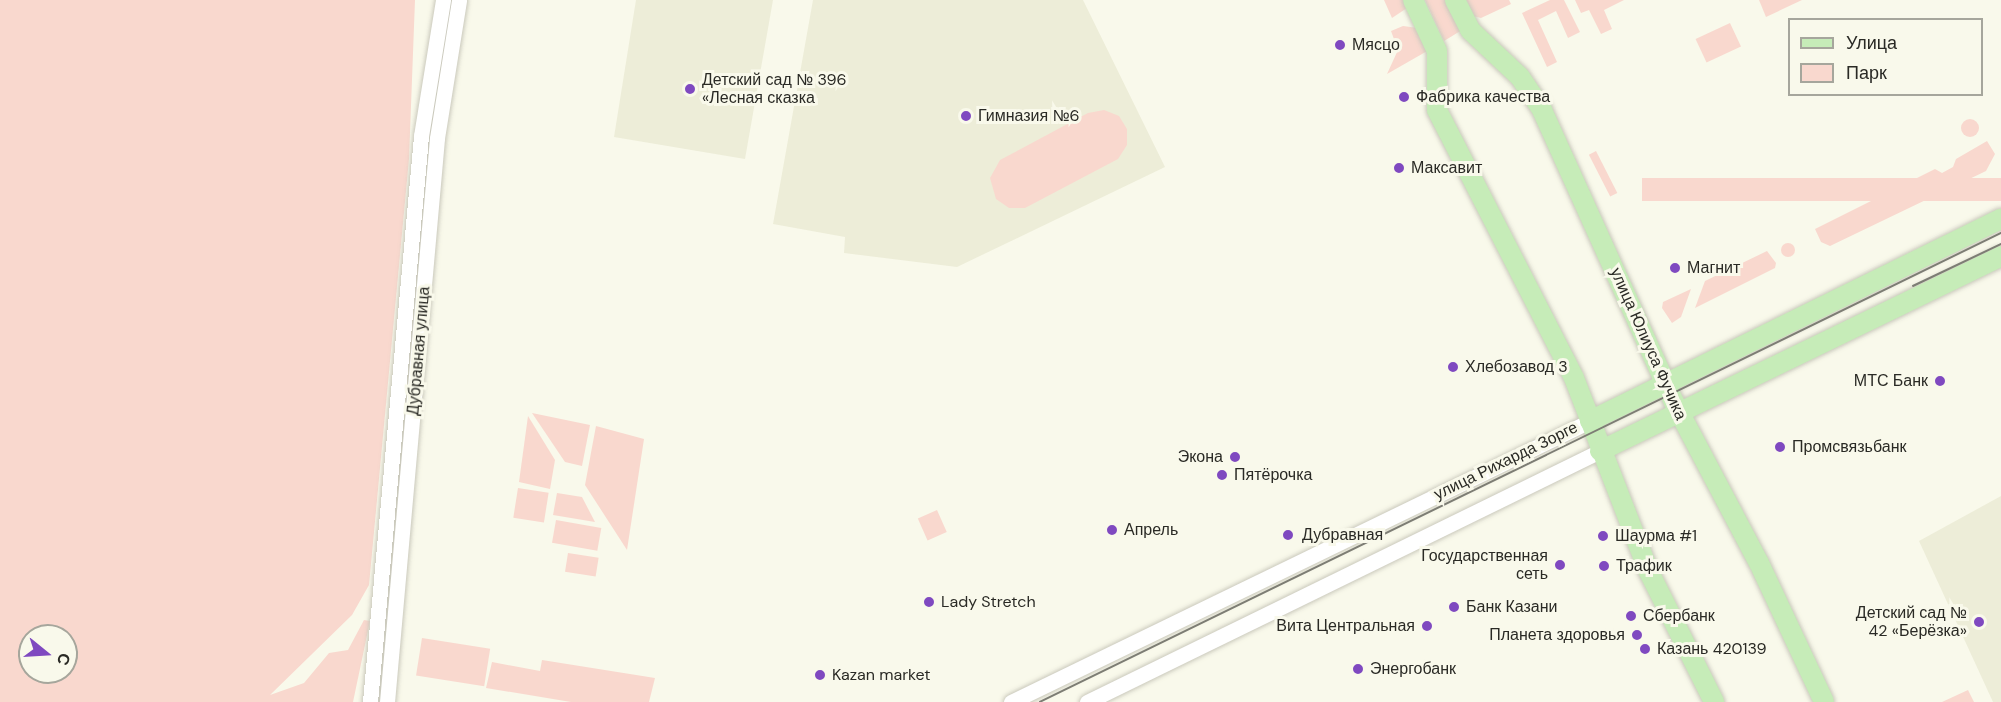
<!DOCTYPE html>
<meta charset="utf-8">
<style>
body{margin:0}
#map{position:relative;width:2001px;height:702px;overflow:hidden;background:#f9f9eb;font-family:"DM Sans",sans-serif}
div>[style]{position:absolute}
.built>*{inset:0;background:#ededd8}
.green>*{inset:0;background:#f9d8ce;transform-origin:0 0}
.round{border-radius:50%}
.roads{filter:drop-shadow(0 0 2px #cac9bc) drop-shadow(0 0 2px #cac9bc)}
.minor>*{height:15px;margin:-7.5px;padding:0 7.5px;transform-origin:7.5px;border-radius:7.5px;background:#fff}
.major>*{height:20px;margin:-10px;padding:0 10px;transform-origin:10px;border-radius:10px;background:#c6ecb8}
.tram>*{height:1.5px;margin:-0.75px;padding:0 0.75px;transform-origin:0.75px;border-radius:0.75px;background:#7d7d74}
.dots>*{width:16px;height:16px;translate:-50% -50%;box-sizing:border-box;border:3px solid #f9f9eb;border-radius:50%}
span{translate:-50% -50%;white-space:nowrap;text-align:center;line-height:1.15;-webkit-text-stroke:6px #f9f9eb;paint-order:stroke}
.poi-label{font-size:16px;color:#2a2a25}
.left{translate:0 -50%;text-align:left}
.right{translate:-100% -50%;text-align:right}
.street-label{font-size:16px;color:#2a2a25}
.legend{position:absolute;left:1788px;top:18px;width:195px;height:78px;box-sizing:border-box;background:#f9f9eb;border:2px solid #a6a69c;margin:0;padding:8px 10px;list-style:none;font-size:18px;color:#2a2a25}
.legend li{display:flex;align-items:center;gap:12px;height:30px}
.legend b{width:30px;border:2px solid #a6a69c}
.north{position:absolute;left:18px;top:624px;width:60px;height:60px;box-sizing:border-box;background:#f9f9eb;border:2px solid #a6a69c;border-radius:50%;rotate:108deg;font-size:16px;font-weight:700;line-height:24px;text-align:center;color:#2a2a25}
.north::after{content:'';display:block;margin:auto;width:21px;height:27px;background:#7f49c0;clip-path:polygon(50% 0,100% 100%,50% 72%,0 100%)}
</style>
<div id="map">
<div class="built">
<i style="clip-path:polygon(636px 0,773px 0,745px 159px,614px 137px)"></i>
<i style="clip-path:polygon(813px 0,1083px 0,1165px 167px,957px 267px,844px 253px,845px 237px,773px 224px)"></i>
<i style="clip-path:polygon(2001px 496px,2001px 702px,1993px 702px,1919px 541px)"></i>
</div>
<div class="green">
<i style="clip-path:polygon(evenodd,0 0,415px 0,409px 159px,369px 585px,352px 615px,270px 695px,304px 683px,329px 653px,348px 650px,364px 620px,370px 621px,353px 702px,0 702px,0 0,30px 636px,66px 636px,66px 672px,30px 672px,30px 636px)"></i>
<i style="clip-path:polygon(1384px 0,1409px 0,1407px 8px,1392px 18px)"></i>
<i style="clip-path:polygon(1425px 0,1447px 0,1462px 30px,1444px 41px)"></i>
<i style="clip-path:polygon(1464px 0,1509px 0,1511px 4px,1481px 18px,1473px 16px)"></i>
<i style="clip-path:polygon(1550px 0,1564px 0,1580px 32px,1568px 38px,1556px 11px,1538px 20px,1557px 62px,1547px 67px,1522px 13px)"></i>
<i style="clip-path:polygon(1575px 0,1624px 0,1604px 10px,1612px 29px,1601px 34px,1589px 10px,1581px 13px)"></i>
<i style="clip-path:polygon(1759px 0,1802px 0,1766px 17px)"></i>
<i style="left:1730px;top:23px;width:26px;height:38px;rotate:65deg"></i>
<i style="clip-path:polygon(1403px 26px,1418px 28px,1429px 50px,1387px 74px,1398px 50px,1391px 31px)"></i>
<i style="clip-path:polygon(1104px 110px,1119px 116px,1127px 129px,1127px 145px,1118px 159px,1025px 208px,1009px 208px,996px 199px,990px 178px,1000px 160px,1088px 113px)"></i>
<i class="round" style="left:1961px;top:119px;width:18px;height:18px"></i>
<i style="clip-path:polygon(1987px 141px,1995px 154px,1986px 171px,1830px 246px,1821px 242px,1815px 229px,1935px 169px,1942px 173px,1953px 167px,1956px 159px)"></i>
<i style="left:1596px;top:151px;width:47px;height:8px;rotate:63deg"></i>
<i style="left:2001px;top:178px;width:23px;height:359px;rotate:90deg"></i>
<i class="round" style="left:1781px;top:243px;width:14px;height:14px"></i>
<i style="clip-path:polygon(1767px 251px,1776px 263px,1775px 268px,1695px 308px,1705px 281px)"></i>
<i style="clip-path:polygon(1691px 289px,1681px 317px,1672px 323px,1662px 308px,1663px 302px)"></i>
<i style="clip-path:polygon(532px 413px,590px 425px,582px 466px,565px 462px)"></i>
<i style="clip-path:polygon(528px 416px,555px 460px,550px 489px,519px 482px)"></i>
<i style="clip-path:polygon(596px 426px,644px 439px,627px 550px,585px 485px)"></i>
<i style="left:518px;top:488px;width:31px;height:30px;rotate:9deg"></i>
<i style="clip-path:polygon(557px 493px,582px 497px,595px 522px,553px 515px)"></i>
<i style="left:937px;top:510px;width:24px;height:21px;rotate:66deg"></i>
<i style="left:556px;top:520px;width:46px;height:23px;rotate:10deg"></i>
<i style="left:568px;top:553px;width:31px;height:19px;rotate:9deg"></i>
<i style="left:422px;top:638px;width:69px;height:38px;rotate:9deg"></i>
<i style="clip-path:polygon(542px 660px,655px 678px,649px 702px,571px 702px,486px 688px,492px 662px,540px 671px)"></i>
<i style="clip-path:polygon(1968px 690px,1974px 702px,1942px 702px)"></i>
</div>
<div class="roads">
<div class="minor">
<i style="left:370px;top:702px;width:568px;rotate:-84.85deg"></i>
<i style="left:421px;top:136px;width:138px;rotate:-80.8deg"></i>
<i style="left:387px;top:702px;width:566px;rotate:-84.93deg"></i>
<i style="left:437px;top:138px;width:140px;rotate:-80.9deg"></i>
<i style="left:1011px;top:702px;width:644px;rotate:-25.89deg"></i>
<i style="left:1087px;top:702px;width:571px;rotate:-26.07deg"></i>
</div>
<div class="major">
<i style="left:1413px;top:0;width:56px;rotate:64.8deg"></i>
<i style="left:1437px;top:51px;width:59px;rotate:90deg"></i>
<i style="left:1437px;top:110px;width:301px;rotate:62.9deg"></i>
<i style="left:1574px;top:378px;width:206px;rotate:68.9deg"></i>
<i style="left:1648px;top:570px;width:148px;rotate:63.4deg"></i>
<i style="left:1455px;top:0;width:34px;rotate:63deg"></i>
<i style="left:1470px;top:30px;width:69px;rotate:43.2deg"></i>
<i style="left:1520px;top:77px;width:40px;rotate:56deg"></i>
<i style="left:1542px;top:110px;width:320px;rotate:65.7deg"></i>
<i style="left:1674px;top:402px;width:182px;rotate:62.2deg"></i>
<i style="left:1759px;top:563px;width:153px;rotate:64.9deg"></i>
<i style="left:1590px;top:421px;width:458px;rotate:-26.2deg"></i>
<i style="left:1600px;top:451px;width:446px;rotate:-25.9deg"></i>
</div>
</div>
<div class="tram">
<i style="left:1913px;top:286px;width:98px;rotate:-25.5deg"></i>
<i style="left:1040px;top:702px;width:1069px;rotate:-26.01deg"></i>
</div>
<div class="dots">
<i style="left:1340px;top:45px;background:#7f49c0"></i>
<i style="left:690px;top:89px;background:#7f49c0"></i>
<i style="left:1404px;top:97px;background:#7f49c0"></i>
<i style="left:966px;top:116px;background:#7f49c0"></i>
<i style="left:1399px;top:168px;background:#7f49c0"></i>
<i style="left:1675px;top:268px;background:#7f49c0"></i>
<i style="left:1453px;top:367px;background:#7f49c0"></i>
<i style="left:1940px;top:381px;background:#7f49c0"></i>
<i style="left:1780px;top:447px;background:#7f49c0"></i>
<i style="left:1235px;top:457px;background:#7f49c0"></i>
<i style="left:1222px;top:475px;background:#7f49c0"></i>
<i style="left:1112px;top:530px;background:#7f49c0"></i>
<i style="left:1288px;top:535px;background:#7f49c0"></i>
<i style="left:1603px;top:536px;background:#7f49c0"></i>
<i style="left:1560px;top:565px;background:#7f49c0"></i>
<i style="left:1604px;top:566px;background:#7f49c0"></i>
<i style="left:929px;top:602px;background:#7f49c0"></i>
<i style="left:1454px;top:607px;background:#7f49c0"></i>
<i style="left:1631px;top:616px;background:#7f49c0"></i>
<i style="left:1979px;top:622px;background:#7f49c0"></i>
<i style="left:1427px;top:626px;background:#7f49c0"></i>
<i style="left:1637px;top:635px;background:#7f49c0"></i>
<i style="left:1645px;top:649px;background:#7f49c0"></i>
<i style="left:1358px;top:669px;background:#7f49c0"></i>
<i style="left:820px;top:675px;background:#7f49c0"></i>
</div>
<div class="poi-label">
<span class="left" style="left:1352px;top:45px">Мясцо</span>
<span class="left" style="left:702px;top:89px">Детский сад № 396<br>«Лесная сказка</span>
<span class="left" style="left:1416px;top:97px">Фабрика качества</span>
<span class="left" style="left:978px;top:116px">Гимназия №6</span>
<span class="left" style="left:1411px;top:168px">Максавит</span>
<span class="left" style="left:1687px;top:268px">Магнит</span>
<span class="left" style="left:1465px;top:367px">Хлебозавод 3</span>
<span class="right" style="left:1928px;top:381px">МТС Банк</span>
<span class="left" style="left:1792px;top:447px">Промсвязьбанк</span>
<span class="right" style="left:1223px;top:457px">Экона</span>
<span class="left" style="left:1234px;top:475px">Пятёрочка</span>
<span class="left" style="left:1124px;top:530px">Апрель</span>
<span class="left" style="left:1302px;top:535px">Дубравная</span>
<span class="left" style="left:1615px;top:536px">Шаурма #1</span>
<span class="right" style="left:1548px;top:565px">Государственная<br>сеть</span>
<span class="left" style="left:1616px;top:566px">Трафик</span>
<span class="left" style="left:941px;top:602px">Lady Stretch</span>
<span class="left" style="left:1466px;top:607px">Банк Казани</span>
<span class="right" style="left:1967px;top:622px">Детский сад №<br>42 «Берёзка»</span>
<span class="left" style="left:1643px;top:616px">Сбербанк</span>
<span class="right" style="left:1415px;top:626px">Вита Центральная</span>
<span class="right" style="left:1625px;top:635px">Планета здоровья</span>
<span class="left" style="left:1657px;top:649px">Казань 420139</span>
<span class="left" style="left:1370px;top:669px">Энергобанк</span>
<span class="left" style="left:832px;top:675px">Kazan market</span>
</div>
<div class="street-label">
<span style="left:1648px;top:344px;rotate:66deg">улица Юлиуса Фучика</span>
<span style="left:419px;top:351px;rotate:-85deg">Дубравная улица</span>
<span style="left:1506px;top:461px;rotate:-26deg">улица Рихарда Зорге</span>
</div>
<ul class="legend">
<li><b style="height:8px;background:#c6ecb8"></b>Улица</li>
<li><b style="height:16px;background:#f9d8ce"></b>Парк</li>
</ul>
<div class="north">С</div>
</div>
